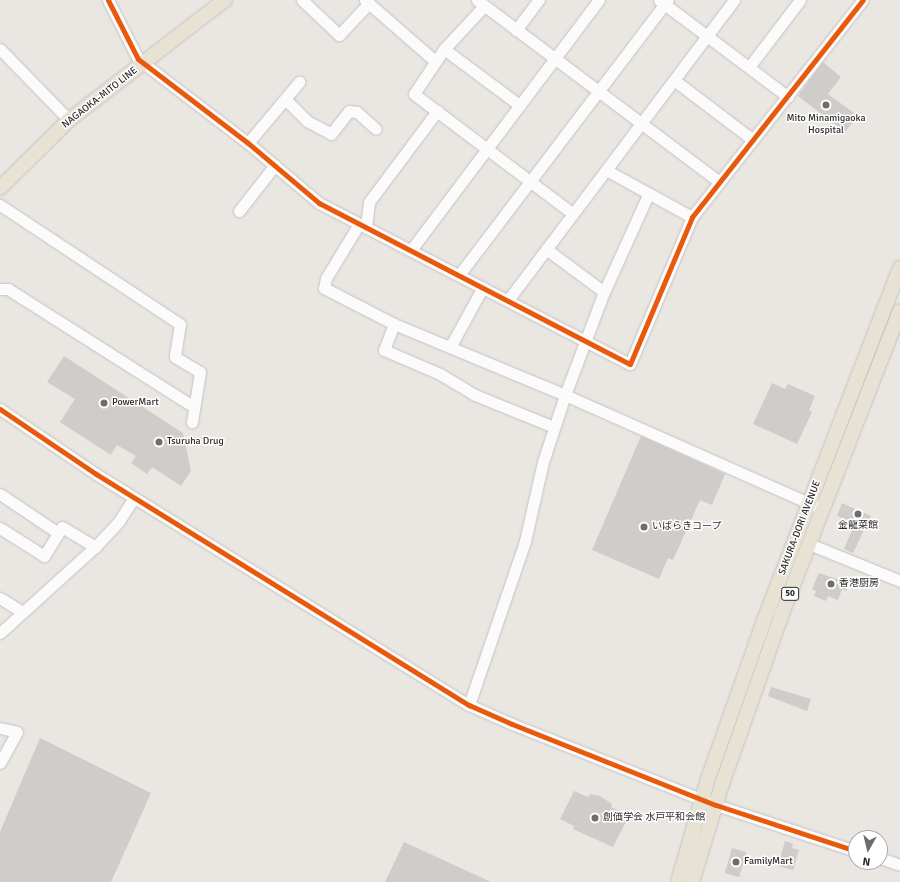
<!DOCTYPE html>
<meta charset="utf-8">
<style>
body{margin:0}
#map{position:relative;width:900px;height:882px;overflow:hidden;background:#eae6e2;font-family:Signika,"Noto Sans JP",sans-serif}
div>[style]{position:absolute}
.building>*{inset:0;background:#cfccc9;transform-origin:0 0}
.roads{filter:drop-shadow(0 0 1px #c4c3c3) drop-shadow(0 0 1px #c4c3c3)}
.minor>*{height:11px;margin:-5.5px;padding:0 5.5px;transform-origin:5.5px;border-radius:5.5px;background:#fcfbfb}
.major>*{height:14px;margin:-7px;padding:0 7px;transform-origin:7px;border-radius:7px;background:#e7e2d4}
.cycleway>*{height:5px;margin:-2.5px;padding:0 2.5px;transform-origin:2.5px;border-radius:2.5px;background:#e8590c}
.dots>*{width:11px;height:11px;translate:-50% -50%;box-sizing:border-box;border:2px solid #fff;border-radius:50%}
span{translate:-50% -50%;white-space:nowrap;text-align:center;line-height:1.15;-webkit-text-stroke:3px #fff;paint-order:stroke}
.shield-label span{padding:1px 3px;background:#fff;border:1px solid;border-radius:3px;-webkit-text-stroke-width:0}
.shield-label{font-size:9px;color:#2c2c2c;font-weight:700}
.street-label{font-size:10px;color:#2c2c2c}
.poi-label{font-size:10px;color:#2c2c2c}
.left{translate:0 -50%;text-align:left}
.north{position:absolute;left:848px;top:830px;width:40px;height:40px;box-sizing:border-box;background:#fff;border:1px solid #ababab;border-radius:50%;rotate:188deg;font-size:11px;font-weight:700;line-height:16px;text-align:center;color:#2c2c2c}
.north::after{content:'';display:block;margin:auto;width:14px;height:18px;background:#6e6d6c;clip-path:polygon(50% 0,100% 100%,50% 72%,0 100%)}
</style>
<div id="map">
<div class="building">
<i style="clip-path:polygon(823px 62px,841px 77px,828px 94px,854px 113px,852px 115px,856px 118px,845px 132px,798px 96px)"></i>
<i style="clip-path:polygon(64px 356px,183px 433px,191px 471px,181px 486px,152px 467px,147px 474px,131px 463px,136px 456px,117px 445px,111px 455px,60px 422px,75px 399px,47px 382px)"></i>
<i style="clip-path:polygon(772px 383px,785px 389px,788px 384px,815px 396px,809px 410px,812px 412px,797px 444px,753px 424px)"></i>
<i style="clip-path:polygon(641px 436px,725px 474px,712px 505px,700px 500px,673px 560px,668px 558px,659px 579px,592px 550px)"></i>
<i style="clip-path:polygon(842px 503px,871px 516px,853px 553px,844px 549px,855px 523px,837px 516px)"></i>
<i style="clip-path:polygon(819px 573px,849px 583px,846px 591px,842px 589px,838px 600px,828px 596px,826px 601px,814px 596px,816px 591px,812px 589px)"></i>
<i style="clip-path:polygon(771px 687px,811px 699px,807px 711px,768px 696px)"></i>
<i style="clip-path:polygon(40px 738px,151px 793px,111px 882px,0 882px,0 832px)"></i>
<i style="clip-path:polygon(574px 791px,588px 797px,590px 794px,600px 796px,612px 804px,611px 807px,629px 816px,613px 847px,573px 829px,574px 826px,560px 819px)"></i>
<i style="clip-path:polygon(785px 841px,793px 844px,792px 848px,799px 850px,793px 870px,778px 866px)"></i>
<i style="clip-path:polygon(404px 842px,491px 882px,385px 882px)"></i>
<i style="left:732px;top:848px;width:15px;height:26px;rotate:16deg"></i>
</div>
<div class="roads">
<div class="minor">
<i style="left:108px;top:0;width:66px;rotate:63deg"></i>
<i style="left:138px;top:59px;width:138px;rotate:37.4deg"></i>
<i style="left:248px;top:143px;width:93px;rotate:40.2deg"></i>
<i style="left:319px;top:203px;width:350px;rotate:27.4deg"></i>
<i style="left:630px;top:364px;width:160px;rotate:-67.1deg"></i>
<i style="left:692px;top:217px;width:276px;rotate:-51.8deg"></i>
<i style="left:302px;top:0;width:51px;rotate:43.4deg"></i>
<i style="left:339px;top:35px;width:44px;rotate:-46.8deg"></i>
<i style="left:365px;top:0;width:93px;rotate:41.1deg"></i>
<i style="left:477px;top:0;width:303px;rotate:36.9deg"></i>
<i style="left:659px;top:0;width:161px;rotate:36.9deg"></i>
<i style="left:484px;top:6px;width:59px;rotate:132.9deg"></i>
<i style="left:444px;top:49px;width:54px;rotate:123.7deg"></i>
<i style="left:414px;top:94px;width:198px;rotate:37deg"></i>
<i style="left:516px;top:30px;width:38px;rotate:-53deg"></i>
<i style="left:0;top:49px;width:99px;rotate:45.8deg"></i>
<i style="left:444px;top:49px;width:94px;rotate:36.7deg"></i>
<i style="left:749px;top:67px;width:84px;rotate:-52.7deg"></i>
<i style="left:674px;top:80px;width:99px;rotate:37.2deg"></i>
<i style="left:286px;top:100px;width:30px;rotate:45deg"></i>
<i style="left:307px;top:121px;width:27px;rotate:28deg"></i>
<i style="left:331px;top:134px;width:29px;rotate:-52deg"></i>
<i style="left:349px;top:111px;width:8px;rotate:7deg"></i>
<i style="left:357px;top:112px;width:25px;rotate:42deg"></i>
<i style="left:248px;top:143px;width:80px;rotate:-50.1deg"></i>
<i style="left:606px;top:170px;width:98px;rotate:28.7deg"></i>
<i style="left:0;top:205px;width:216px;rotate:33.5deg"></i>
<i style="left:180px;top:324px;width:33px;rotate:99deg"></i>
<i style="left:175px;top:357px;width:29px;rotate:31deg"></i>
<i style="left:200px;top:372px;width:51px;rotate:99.1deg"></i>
<i style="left:239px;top:211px;width:58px;rotate:-52deg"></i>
<i style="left:359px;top:224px;width:63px;rotate:121.4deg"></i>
<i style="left:326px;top:278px;width:10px;rotate:101deg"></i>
<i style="left:324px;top:288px;width:79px;rotate:27.2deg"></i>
<i style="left:394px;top:324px;width:185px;rotate:22.5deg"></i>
<i style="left:565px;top:395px;width:274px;rotate:23.9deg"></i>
<i style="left:366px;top:227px;width:25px;rotate:-83deg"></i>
<i style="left:369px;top:202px;width:114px;rotate:-53.2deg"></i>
<i style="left:546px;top:249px;width:72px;rotate:36.6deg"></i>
<i style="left:411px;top:250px;width:313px;rotate:-53.1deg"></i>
<i style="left:459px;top:275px;width:345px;rotate:-52.8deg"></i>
<i style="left:0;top:289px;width:8px"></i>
<i style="left:8px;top:289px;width:220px;rotate:32.4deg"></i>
<i style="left:508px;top:300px;width:376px;rotate:-53deg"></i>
<i style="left:394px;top:324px;width:28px;rotate:111deg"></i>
<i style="left:384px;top:350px;width:61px;rotate:23.2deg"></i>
<i style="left:440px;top:374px;width:41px;rotate:31deg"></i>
<i style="left:475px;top:395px;width:85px;rotate:22.1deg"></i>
<i style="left:450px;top:347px;width:68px;rotate:-61.2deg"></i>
<i style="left:0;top:409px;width:116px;rotate:34.1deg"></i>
<i style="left:96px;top:474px;width:439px;rotate:31.8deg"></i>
<i style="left:469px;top:705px;width:47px;rotate:23.8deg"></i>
<i style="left:512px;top:724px;width:219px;rotate:21.7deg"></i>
<i style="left:716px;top:805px;width:147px;rotate:18.2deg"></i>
<i style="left:0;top:494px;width:70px;rotate:33.9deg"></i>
<i style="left:0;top:528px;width:52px;rotate:32.5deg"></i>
<i style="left:44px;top:556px;width:34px;rotate:-58deg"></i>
<i style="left:62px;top:527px;width:39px;rotate:31deg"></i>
<i style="left:809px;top:544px;width:98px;rotate:22.1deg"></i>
<i style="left:0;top:598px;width:26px;rotate:32deg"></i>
<i style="left:0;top:633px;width:128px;rotate:-42.2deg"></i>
<i style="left:95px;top:547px;width:35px;rotate:-47deg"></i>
<i style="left:119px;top:521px;width:27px;rotate:-57deg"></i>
<i style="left:469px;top:705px;width:173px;rotate:-71.1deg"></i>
<i style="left:525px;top:541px;width:81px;rotate:-77.2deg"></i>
<i style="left:543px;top:462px;width:71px;rotate:-71.8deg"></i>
<i style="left:565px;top:395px;width:110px;rotate:-69.3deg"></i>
<i style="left:604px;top:292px;width:107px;rotate:-65.6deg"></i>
<i style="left:0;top:728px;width:17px;rotate:13deg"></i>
<i style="left:17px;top:732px;width:35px;rotate:119deg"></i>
<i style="left:880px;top:858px;width:21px;rotate:19deg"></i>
</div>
<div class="major">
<i style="left:0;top:188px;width:97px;rotate:-44.6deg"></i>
<i style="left:69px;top:120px;width:197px;rotate:-37.6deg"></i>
<i style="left:678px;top:882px;width:107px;rotate:-73.8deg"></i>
<i style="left:708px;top:779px;width:179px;rotate:-70.5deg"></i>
<i style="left:768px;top:610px;width:367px;rotate:-68.9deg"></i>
<i style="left:692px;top:882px;width:102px;rotate:-73deg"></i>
<i style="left:722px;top:784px;width:178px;rotate:-70.6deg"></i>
<i style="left:781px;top:616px;width:327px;rotate:-68.7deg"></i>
</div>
</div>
<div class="cycleway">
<i style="left:108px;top:0;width:66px;rotate:63deg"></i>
<i style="left:138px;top:59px;width:138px;rotate:37.4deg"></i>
<i style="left:248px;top:143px;width:93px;rotate:40.2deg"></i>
<i style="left:319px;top:203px;width:350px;rotate:27.4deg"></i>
<i style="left:630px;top:364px;width:160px;rotate:-67.1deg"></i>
<i style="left:692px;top:217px;width:276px;rotate:-51.8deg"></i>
<i style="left:0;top:409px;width:116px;rotate:34.1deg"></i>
<i style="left:96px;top:474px;width:439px;rotate:31.8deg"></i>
<i style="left:469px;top:705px;width:47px;rotate:23.8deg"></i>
<i style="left:512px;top:724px;width:219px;rotate:21.7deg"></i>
<i style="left:716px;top:805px;width:147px;rotate:18.2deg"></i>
</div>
<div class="dots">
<i style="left:826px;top:105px;background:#6e6d6c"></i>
<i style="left:104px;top:403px;background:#6e6d6c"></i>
<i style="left:159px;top:442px;background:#6e6d6c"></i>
<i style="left:858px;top:514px;background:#6e6d6c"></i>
<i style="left:644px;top:527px;background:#6e6d6c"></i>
<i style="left:831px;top:584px;background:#6e6d6c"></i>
<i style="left:595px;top:818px;background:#6e6d6c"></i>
<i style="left:736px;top:862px;background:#6e6d6c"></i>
</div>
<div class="shield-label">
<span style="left:790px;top:594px">50</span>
</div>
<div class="street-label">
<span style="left:100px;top:98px;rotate:-38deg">NAGAOKA-MITO LINE</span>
<span style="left:800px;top:528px;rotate:-69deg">SAKURA-DORI AVENUE</span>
</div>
<div class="poi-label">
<span style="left:826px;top:124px">Mito Minamigaoka<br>Hospital</span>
<span class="left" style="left:112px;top:403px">PowerMart</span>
<span class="left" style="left:167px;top:442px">Tsuruha Drug</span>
<span style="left:858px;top:526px">金龍菜館</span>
<span class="left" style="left:652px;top:527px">いばらきコープ</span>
<span class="left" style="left:839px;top:584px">香港厨房</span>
<span class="left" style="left:603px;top:818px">創価学会 水戸平和会館</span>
<span class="left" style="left:744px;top:862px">FamilyMart</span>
</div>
<div class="north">N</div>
</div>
